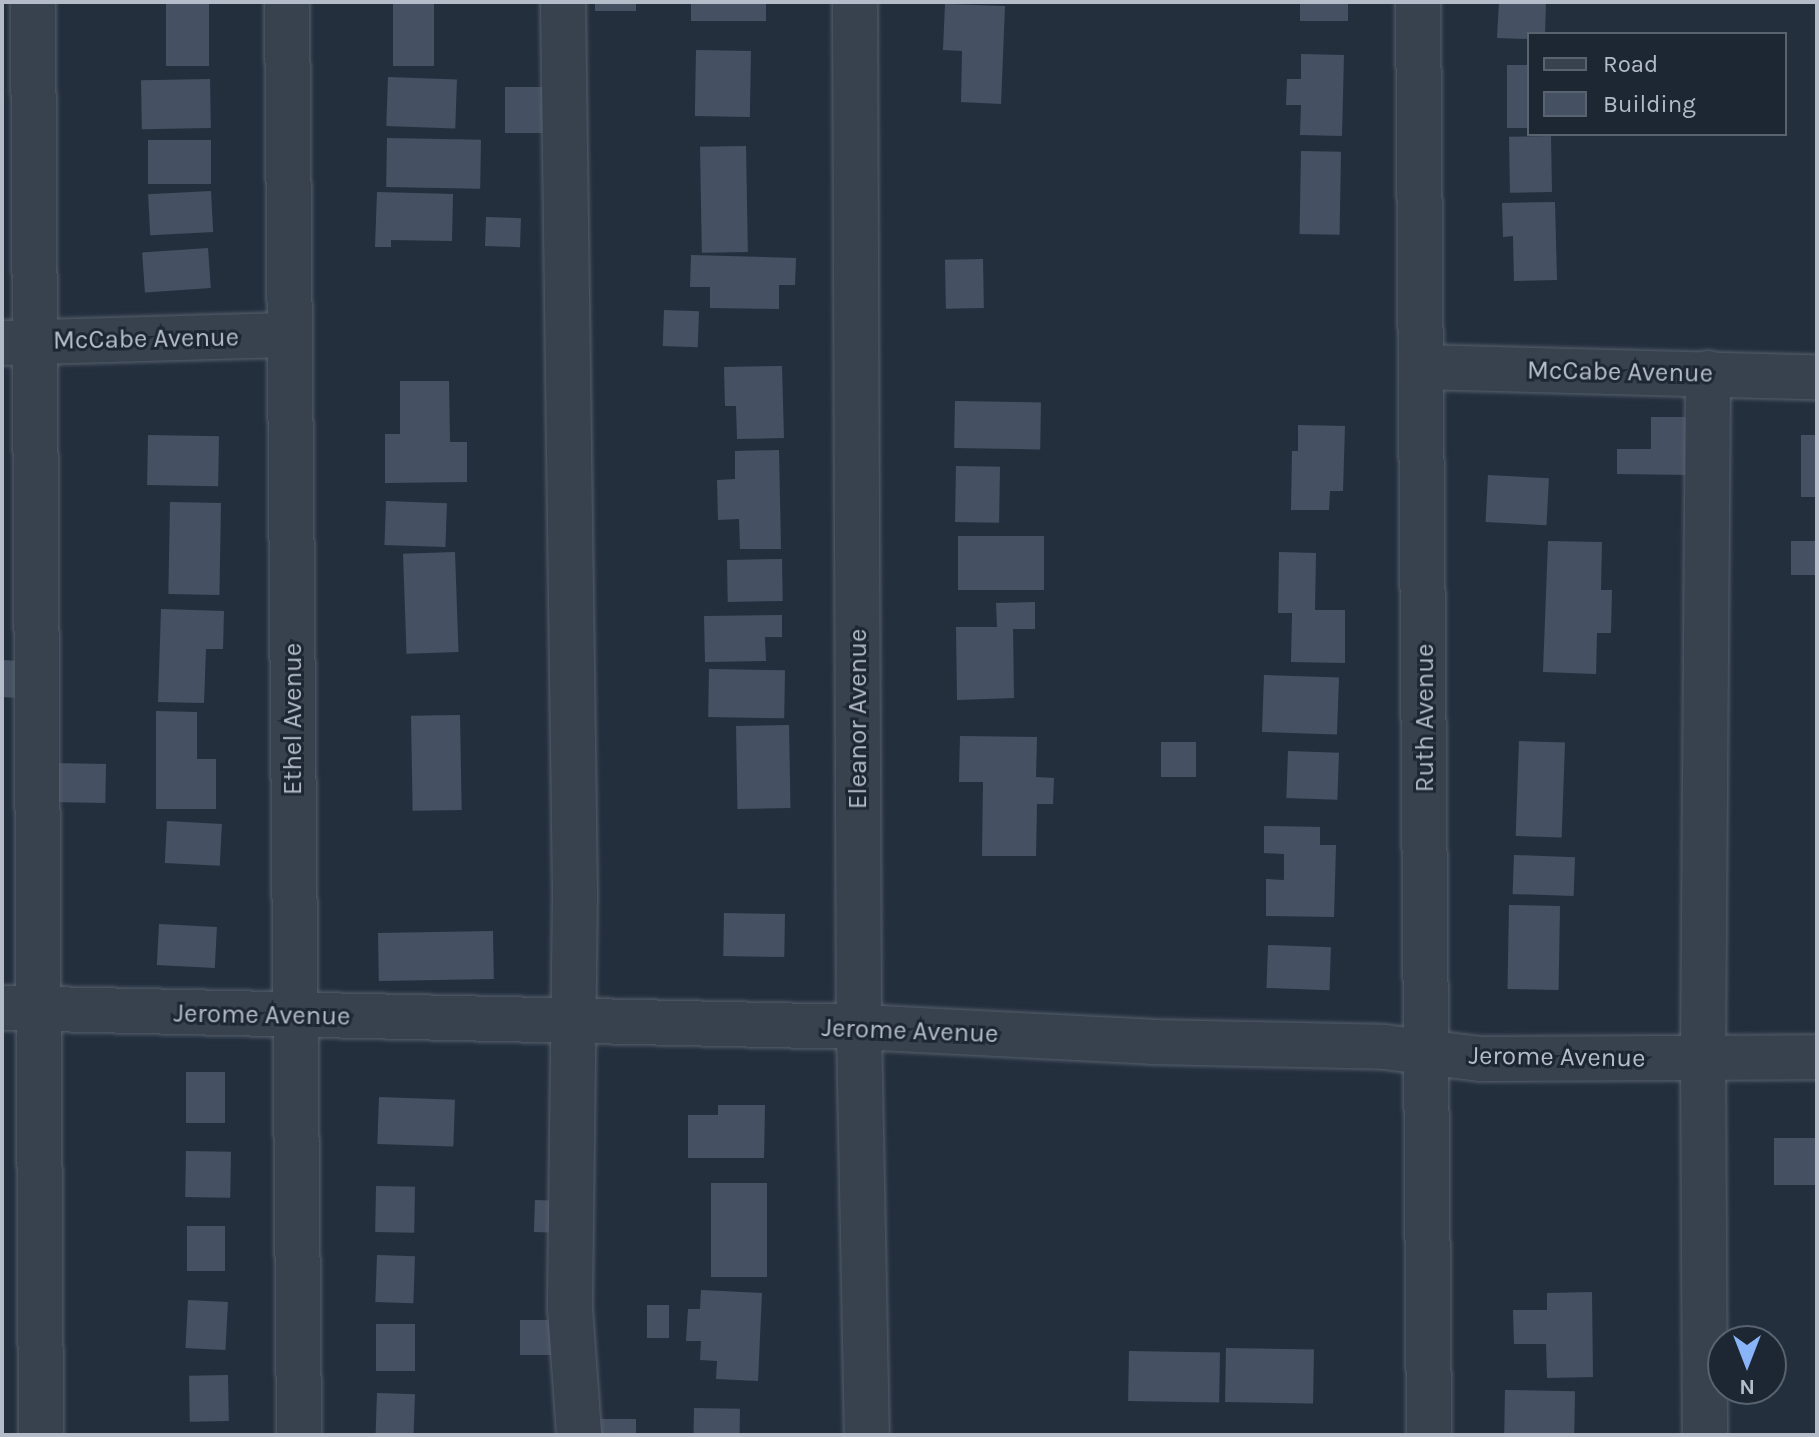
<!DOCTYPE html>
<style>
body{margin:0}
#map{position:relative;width:1819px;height:1437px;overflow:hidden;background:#242f3e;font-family:Karla,sans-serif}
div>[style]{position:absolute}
.building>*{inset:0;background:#455162;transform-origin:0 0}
.roads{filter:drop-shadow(0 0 2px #565f6c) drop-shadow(0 0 2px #565f6c)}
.minor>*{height:44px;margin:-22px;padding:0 22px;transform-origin:22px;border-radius:22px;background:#38414e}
span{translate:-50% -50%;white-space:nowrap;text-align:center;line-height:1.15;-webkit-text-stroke:6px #1d2633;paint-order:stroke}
.street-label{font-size:26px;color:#b4bcc9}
.frame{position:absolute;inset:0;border:4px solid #b4bcc9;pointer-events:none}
.legend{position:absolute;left:1527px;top:32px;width:260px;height:104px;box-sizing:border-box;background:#1d2633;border:2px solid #59626f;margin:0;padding:10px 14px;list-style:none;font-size:24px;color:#b4bcc9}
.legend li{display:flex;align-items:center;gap:16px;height:40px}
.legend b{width:40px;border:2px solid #59626f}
.north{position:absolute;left:1707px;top:1325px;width:80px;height:80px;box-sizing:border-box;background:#1d2633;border:2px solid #59626f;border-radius:50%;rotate:180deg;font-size:22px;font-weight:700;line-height:32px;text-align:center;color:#b4bcc9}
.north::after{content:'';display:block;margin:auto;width:28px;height:36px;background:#8ab4f8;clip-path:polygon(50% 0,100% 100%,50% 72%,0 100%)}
</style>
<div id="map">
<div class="building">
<i style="left:166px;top:2px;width:43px;height:64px"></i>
<i style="left:393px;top:2px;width:41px;height:64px"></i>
<i style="left:595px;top:2px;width:41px;height:9px"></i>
<i style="left:691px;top:2px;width:75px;height:19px"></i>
<i style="left:1300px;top:2px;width:48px;height:19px"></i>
<i style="clip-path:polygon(1499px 2px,1546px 2px,1545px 34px,1529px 34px,1529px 39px,1497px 38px)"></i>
<i style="clip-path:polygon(945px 4px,1005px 6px,1001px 104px,961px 102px,962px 51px,943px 50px)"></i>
<i style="left:696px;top:50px;width:55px;height:66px;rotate:1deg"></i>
<i style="clip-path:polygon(1301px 54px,1344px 55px,1342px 136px,1300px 135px,1301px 105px,1286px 105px,1287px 79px,1301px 79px)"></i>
<i style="left:1529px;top:65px;width:63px;height:22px;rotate:90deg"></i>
<i style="left:388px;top:77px;width:69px;height:49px;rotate:2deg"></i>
<i style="left:210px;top:79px;width:49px;height:69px;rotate:89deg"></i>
<i style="left:505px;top:87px;width:42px;height:46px"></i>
<i style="left:1551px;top:136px;width:56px;height:42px;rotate:89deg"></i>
<i style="left:387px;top:138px;width:94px;height:49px;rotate:1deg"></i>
<i style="left:211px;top:140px;width:44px;height:63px;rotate:90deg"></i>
<i style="left:746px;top:146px;width:106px;height:46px;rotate:89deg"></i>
<i style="left:1301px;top:151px;width:40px;height:83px;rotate:1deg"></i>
<i style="left:211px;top:191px;width:41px;height:63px;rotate:87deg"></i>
<i style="clip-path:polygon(377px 192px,453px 194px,452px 241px,391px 240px,391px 247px,375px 247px)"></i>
<i style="clip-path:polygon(1555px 202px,1557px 280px,1514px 281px,1513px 236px,1503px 237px,1502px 203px)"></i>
<i style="left:486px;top:217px;width:35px;height:29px;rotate:2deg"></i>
<i style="left:208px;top:248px;width:40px;height:66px;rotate:86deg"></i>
<i style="clip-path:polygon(691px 255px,796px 258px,795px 285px,779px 285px,779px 309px,710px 308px,710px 287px,690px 287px)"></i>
<i style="left:983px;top:259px;width:49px;height:38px;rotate:89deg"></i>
<i style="left:664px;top:310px;width:35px;height:36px;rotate:2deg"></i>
<i style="clip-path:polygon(782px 366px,784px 438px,737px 439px,736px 406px,725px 406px,724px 367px)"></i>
<i style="clip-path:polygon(400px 381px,449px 381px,450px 442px,467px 442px,467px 482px,385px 483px,385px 434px,400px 434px)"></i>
<i style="left:955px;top:401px;width:86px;height:47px;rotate:1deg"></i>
<i style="clip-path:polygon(1651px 417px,1693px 417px,1692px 475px,1617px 474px,1617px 449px,1651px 449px)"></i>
<i style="clip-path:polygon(1298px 425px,1345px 426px,1343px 491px,1330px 491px,1329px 510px,1291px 510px,1292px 451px,1298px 451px)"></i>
<i style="left:148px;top:435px;width:71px;height:50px;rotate:1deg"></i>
<i style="left:1801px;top:435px;width:16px;height:62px"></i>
<i style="clip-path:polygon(779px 450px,781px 549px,740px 549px,739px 519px,718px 520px,717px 480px,735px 479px,735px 451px)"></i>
<i style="left:956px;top:466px;width:44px;height:56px;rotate:1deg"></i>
<i style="left:1488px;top:475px;width:61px;height:47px;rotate:3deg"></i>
<i style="left:386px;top:501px;width:61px;height:44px;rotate:2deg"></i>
<i style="left:170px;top:502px;width:51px;height:92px;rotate:1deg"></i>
<i style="left:958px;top:536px;width:86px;height:54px"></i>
<i style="clip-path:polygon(1548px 541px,1602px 542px,1601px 590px,1612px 590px,1611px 633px,1597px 633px,1596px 674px,1543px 672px)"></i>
<i style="left:1791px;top:541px;width:26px;height:34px"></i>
<i style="left:455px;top:552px;width:100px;height:52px;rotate:88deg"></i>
<i style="clip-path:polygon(1279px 552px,1316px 553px,1315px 610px,1345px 610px,1345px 663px,1291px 662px,1292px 613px,1278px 613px)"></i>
<i style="left:782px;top:559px;width:42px;height:55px;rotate:89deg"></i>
<i style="clip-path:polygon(1035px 602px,1035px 629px,1013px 629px,1014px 698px,957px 700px,956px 627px,997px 627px,996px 603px)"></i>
<i style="clip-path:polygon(161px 609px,224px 611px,223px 649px,206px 649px,204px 703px,158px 702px)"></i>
<i style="clip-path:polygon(782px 615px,782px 637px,765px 637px,766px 661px,705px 662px,704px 616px)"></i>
<i style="left:2px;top:660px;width:19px;height:37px;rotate:3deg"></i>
<i style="left:709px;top:669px;width:76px;height:48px;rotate:1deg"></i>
<i style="left:1264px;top:675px;width:75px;height:57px;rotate:2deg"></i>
<i style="clip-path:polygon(156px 711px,197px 712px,197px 759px,216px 759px,216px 809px,156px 809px)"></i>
<i style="left:460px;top:715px;width:95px;height:49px;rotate:89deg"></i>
<i style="left:789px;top:725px;width:83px;height:53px;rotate:89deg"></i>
<i style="clip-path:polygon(960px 736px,1037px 737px,1036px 777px,1054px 778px,1053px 804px,1037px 804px,1036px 856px,982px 856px,983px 782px,959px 782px)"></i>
<i style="left:1519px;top:741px;width:46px;height:95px;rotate:2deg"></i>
<i style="left:1161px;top:742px;width:35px;height:35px"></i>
<i style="left:1288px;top:751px;width:51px;height:47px;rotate:2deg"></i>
<i style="left:52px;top:763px;width:54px;height:39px;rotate:1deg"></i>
<i style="left:167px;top:821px;width:55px;height:42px;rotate:3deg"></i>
<i style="clip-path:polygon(1264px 826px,1320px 827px,1320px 845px,1336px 845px,1334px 917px,1266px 916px,1266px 879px,1284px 880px,1284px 854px,1264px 853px)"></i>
<i style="left:1514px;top:855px;width:61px;height:39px;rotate:2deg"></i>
<i style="left:1509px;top:905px;width:51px;height:84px;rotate:1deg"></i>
<i style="left:724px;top:913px;width:61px;height:43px;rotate:1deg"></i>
<i style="left:159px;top:924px;width:58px;height:41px;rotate:3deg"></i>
<i style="left:493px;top:931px;width:48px;height:115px;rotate:89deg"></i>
<i style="left:1268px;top:945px;width:63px;height:43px;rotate:2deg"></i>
<i style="left:186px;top:1072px;width:39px;height:51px"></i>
<i style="left:379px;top:1097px;width:76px;height:47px;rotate:2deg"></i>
<i style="clip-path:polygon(718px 1105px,765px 1105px,764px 1158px,688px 1158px,688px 1115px,718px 1115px)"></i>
<i style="left:1774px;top:1138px;width:43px;height:47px"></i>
<i style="left:186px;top:1151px;width:45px;height:46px;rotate:1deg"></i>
<i style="left:711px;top:1183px;width:56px;height:94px"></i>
<i style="left:376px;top:1186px;width:39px;height:46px;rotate:1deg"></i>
<i style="left:535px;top:1200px;width:32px;height:32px;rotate:2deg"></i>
<i style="left:187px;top:1226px;width:38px;height:45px"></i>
<i style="left:377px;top:1255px;width:38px;height:47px;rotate:2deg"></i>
<i style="clip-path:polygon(701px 1290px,762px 1293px,758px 1381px,716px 1379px,717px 1361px,700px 1360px,701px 1341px,686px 1341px,688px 1309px,700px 1309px)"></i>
<i style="clip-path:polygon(1592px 1292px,1593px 1377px,1547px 1378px,1546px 1344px,1514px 1344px,1513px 1310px,1547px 1310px,1547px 1293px)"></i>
<i style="left:188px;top:1300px;width:40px;height:48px;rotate:3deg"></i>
<i style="left:647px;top:1305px;width:22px;height:33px"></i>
<i style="left:559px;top:1320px;width:35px;height:39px;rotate:90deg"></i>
<i style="left:376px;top:1324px;width:39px;height:47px"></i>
<i style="left:1226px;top:1348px;width:88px;height:54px;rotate:1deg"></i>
<i style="left:1129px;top:1351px;width:91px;height:50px;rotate:1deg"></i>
<i style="left:228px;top:1375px;width:46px;height:39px;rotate:89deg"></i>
<i style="left:1505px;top:1390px;width:70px;height:45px;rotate:1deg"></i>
<i style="left:377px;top:1393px;width:38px;height:42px;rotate:2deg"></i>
<i style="left:694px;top:1408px;width:46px;height:27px;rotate:1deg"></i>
<i style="left:596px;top:1419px;width:40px;height:16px"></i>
</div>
<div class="roads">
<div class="minor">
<i style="left:33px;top:2px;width:1433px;rotate:89.68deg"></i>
<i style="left:287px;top:2px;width:1433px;rotate:89.52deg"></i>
<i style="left:563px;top:2px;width:891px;rotate:89.23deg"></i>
<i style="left:575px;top:893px;width:415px;rotate:90.7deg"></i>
<i style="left:570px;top:1308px;width:127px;rotate:85.9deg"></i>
<i style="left:855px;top:2px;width:1025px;rotate:89.78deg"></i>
<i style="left:859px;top:1027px;width:408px;rotate:88.9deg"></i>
<i style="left:1418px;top:2px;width:1433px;rotate:89.56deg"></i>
<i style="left:2px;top:343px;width:288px;rotate:-1.6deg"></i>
<i style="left:1423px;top:367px;width:394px;rotate:1.5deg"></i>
<i style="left:2px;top:1008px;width:857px;rotate:1.27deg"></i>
<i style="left:859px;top:1027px;width:293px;rotate:2.9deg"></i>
<i style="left:1152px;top:1042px;width:232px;rotate:1.2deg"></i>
<i style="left:1384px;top:1047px;width:97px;rotate:7.1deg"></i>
<i style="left:1480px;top:1059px;width:337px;rotate:-0.3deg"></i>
<i style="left:1705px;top:1435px;width:377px;rotate:-90.3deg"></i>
<i style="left:1703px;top:1058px;width:685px;rotate:-89.58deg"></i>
</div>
</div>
<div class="street-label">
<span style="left:146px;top:339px;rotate:-1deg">McCabe Avenue</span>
<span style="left:1620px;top:372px;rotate:1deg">McCabe Avenue</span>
<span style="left:1425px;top:718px;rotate:-90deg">Ruth Avenue</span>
<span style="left:293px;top:719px;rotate:-90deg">Ethel Avenue</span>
<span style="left:858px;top:719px;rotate:-90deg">Eleanor Avenue</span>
<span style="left:262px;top:1015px;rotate:1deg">Jerome Avenue</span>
<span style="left:910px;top:1031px;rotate:2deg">Jerome Avenue</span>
<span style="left:1557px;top:1057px;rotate:1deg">Jerome Avenue</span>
</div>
<div class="frame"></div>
<ul class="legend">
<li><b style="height:10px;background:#38414e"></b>Road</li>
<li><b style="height:22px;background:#455162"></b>Building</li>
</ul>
<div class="north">N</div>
</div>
